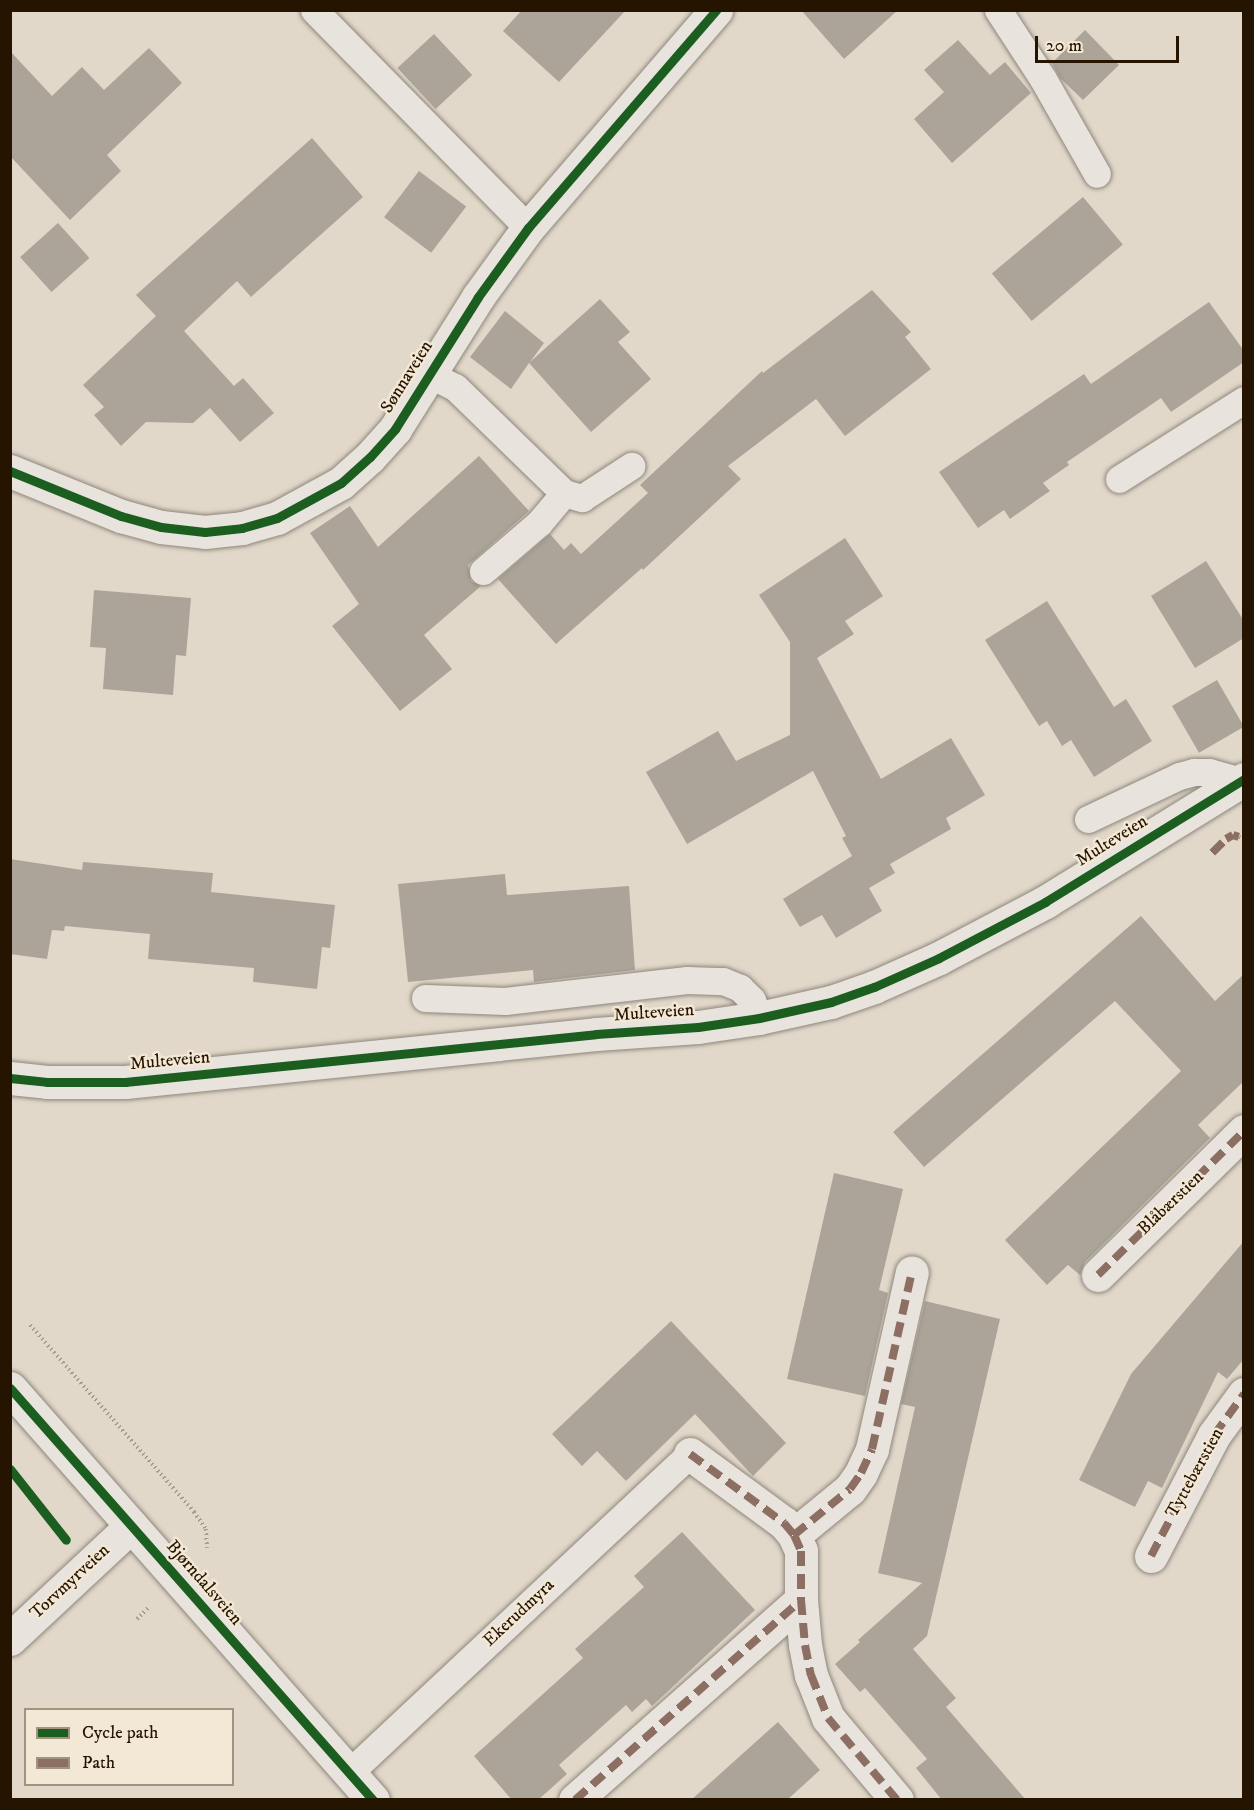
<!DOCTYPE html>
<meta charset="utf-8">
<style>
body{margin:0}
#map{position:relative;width:1254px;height:1810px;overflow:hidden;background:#e2d8ca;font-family:"IM FELL DW Pica",serif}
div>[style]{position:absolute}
.building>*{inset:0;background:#aca499;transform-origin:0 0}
.path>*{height:4px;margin-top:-2px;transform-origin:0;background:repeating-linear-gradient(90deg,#a19c94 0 1.5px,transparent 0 4.5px)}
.roads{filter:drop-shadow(0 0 2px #8e877c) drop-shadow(0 0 2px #8e877c)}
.lane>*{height:27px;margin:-13.5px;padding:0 13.5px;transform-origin:13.5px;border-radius:13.5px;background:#e8e3dc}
.street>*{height:33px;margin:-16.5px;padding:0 16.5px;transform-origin:16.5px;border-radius:16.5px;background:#e8e3dc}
.secondary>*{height:33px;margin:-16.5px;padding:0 16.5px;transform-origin:16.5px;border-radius:16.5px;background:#e8e3dc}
.quiet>*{height:8px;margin-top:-4px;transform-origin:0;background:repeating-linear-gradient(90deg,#8d6e63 0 15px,transparent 0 23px)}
.cycleway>*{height:9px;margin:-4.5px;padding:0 4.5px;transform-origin:4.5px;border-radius:4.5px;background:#1b5e20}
span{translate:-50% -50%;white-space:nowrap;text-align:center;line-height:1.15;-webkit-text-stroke:5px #f3e7d5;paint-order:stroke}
.street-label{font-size:18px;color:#251500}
.frame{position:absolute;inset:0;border:12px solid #251500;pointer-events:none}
.legend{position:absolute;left:24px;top:1708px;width:210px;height:78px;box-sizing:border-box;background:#f3e7d5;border:2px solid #a19380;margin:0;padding:8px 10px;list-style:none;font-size:18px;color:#251500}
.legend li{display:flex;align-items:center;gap:12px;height:30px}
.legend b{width:30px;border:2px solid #a19380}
.scale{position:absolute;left:1035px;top:36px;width:144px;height:27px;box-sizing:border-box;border:3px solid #251500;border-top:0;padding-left:8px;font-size:18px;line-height:21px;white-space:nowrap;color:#251500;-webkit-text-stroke:4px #f3e7d5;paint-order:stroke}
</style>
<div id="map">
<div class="building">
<i style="clip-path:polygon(522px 10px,626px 10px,559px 82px,503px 31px)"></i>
<i style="clip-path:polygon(801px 10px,898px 10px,844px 59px)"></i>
<i style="clip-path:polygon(1085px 30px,1119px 65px,1083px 100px,1060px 78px,1052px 63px)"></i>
<i style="left:434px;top:34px;width:56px;height:50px;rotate:47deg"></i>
<i style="clip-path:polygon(958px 40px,990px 75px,1005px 62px,1031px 93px,952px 163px,914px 119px,944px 92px,924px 70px)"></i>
<i style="clip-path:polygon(149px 48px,182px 83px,107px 155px,121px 171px,70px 220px,10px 156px,10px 51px,52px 96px,82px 67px,104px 90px)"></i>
<i style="clip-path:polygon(312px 138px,363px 197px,251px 297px,237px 281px,184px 331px,234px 386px,226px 393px,243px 378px,274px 413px,240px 442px,210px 408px,193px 423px,146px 422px,121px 446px,94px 415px,104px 407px,83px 385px,156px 316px,136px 295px)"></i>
<i style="left:419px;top:171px;width:59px;height:58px;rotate:37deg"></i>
<i style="left:1083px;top:197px;width:62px;height:119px;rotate:50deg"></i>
<i style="left:58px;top:223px;width:47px;height:51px;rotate:48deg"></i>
<i style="clip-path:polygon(872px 290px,911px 332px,905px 337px,931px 369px,845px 436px,816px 399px,728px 466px,741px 479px,643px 570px,642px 568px,556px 644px,498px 579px,550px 534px,564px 550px,571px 543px,581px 554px,648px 493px,640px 485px,762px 371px,763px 373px)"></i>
<i style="clip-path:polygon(600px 299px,630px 332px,618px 342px,651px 379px,591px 432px,529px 363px,511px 389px,470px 357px,505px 311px,544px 343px,530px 362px)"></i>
<i style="clip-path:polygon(1209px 302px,1244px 351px,1244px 362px,1171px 412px,1161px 398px,1067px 462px,1069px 465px,1043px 483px,1050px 491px,1044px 495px,1010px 519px,1004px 510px,978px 528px,939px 472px,1084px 374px,1091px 384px)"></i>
<i style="clip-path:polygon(479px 456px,529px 511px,468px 565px,471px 581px,481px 586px,424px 635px,452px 669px,400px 711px,332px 626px,359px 604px,310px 533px,350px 506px,378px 547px)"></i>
<i style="clip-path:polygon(845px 538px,883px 596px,845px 621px,854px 634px,817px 658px,881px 779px,951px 738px,985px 795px,946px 818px,951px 829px,890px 864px,895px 873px,869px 888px,882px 911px,836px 938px,822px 915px,800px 927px,783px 899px,852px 856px,842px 838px,846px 836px,813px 771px,687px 844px,646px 772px,718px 731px,736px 761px,790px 735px,790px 642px,759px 595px)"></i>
<i style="clip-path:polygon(1206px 561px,1244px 621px,1244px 638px,1195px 668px,1151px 596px)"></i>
<i style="clip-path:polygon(94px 590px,191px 598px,186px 656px,176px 655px,173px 695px,103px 689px,106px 648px,90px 647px)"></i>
<i style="clip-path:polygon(1047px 601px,1114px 707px,1126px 699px,1152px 741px,1094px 777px,1071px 740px,1062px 746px,1047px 721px,1039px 726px,985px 640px)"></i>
<i style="left:1217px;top:680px;width:54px;height:52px;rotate:60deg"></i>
<i style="clip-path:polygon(10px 859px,82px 870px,83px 862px,213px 873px,211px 892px,335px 905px,330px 948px,322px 947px,317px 989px,253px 982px,254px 968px,148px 959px,150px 934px,65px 926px,64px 931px,52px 930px,47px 959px,10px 954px)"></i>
<i style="clip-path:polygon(505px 874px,507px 895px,629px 886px,635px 970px,534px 982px,533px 970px,408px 982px,398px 884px)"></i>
<i style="clip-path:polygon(1141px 916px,1215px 1001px,1244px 974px,1244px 1081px,1198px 1125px,1210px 1138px,1085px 1262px,1080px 1275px,1068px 1265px,1047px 1285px,1005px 1240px,1181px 1071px,1115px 1001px,924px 1167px,893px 1132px)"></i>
<i style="clip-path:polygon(834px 1173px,903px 1189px,879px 1290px,888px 1293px,865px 1396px,787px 1379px)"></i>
<i style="clip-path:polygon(1244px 1241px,1244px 1359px,1227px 1379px,1218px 1372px,1162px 1488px,1148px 1481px,1135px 1507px,1079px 1480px,1131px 1374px)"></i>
<i style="clip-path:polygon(925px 1301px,1000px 1319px,927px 1636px,913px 1649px,956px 1698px,946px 1707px,1026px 1800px,942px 1800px,916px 1768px,927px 1759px,865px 1688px,860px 1692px,835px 1664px,860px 1642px,858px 1640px,922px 1583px,878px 1573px,915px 1407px,901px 1404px)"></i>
<i style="clip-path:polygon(671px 1321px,786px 1443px,753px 1476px,695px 1414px,626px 1481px,597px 1451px,582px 1466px,552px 1434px)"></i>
<i style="clip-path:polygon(682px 1532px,755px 1610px,652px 1706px,646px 1699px,632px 1712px,626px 1705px,559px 1765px,567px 1774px,538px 1800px,512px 1800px,474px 1756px,583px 1658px,575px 1649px,644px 1587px,634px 1576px)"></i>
<i style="clip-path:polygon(778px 1722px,820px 1770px,787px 1800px,691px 1800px)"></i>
</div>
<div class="path">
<i style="left:1239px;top:837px;width:6px;rotate:31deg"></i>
<i style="left:30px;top:1325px;width:249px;rotate:48.7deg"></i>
<i style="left:194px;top:1512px;width:21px;rotate:55deg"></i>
<i style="left:206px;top:1529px;width:19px;rotate:87deg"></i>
<i style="left:137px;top:1619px;width:17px;rotate:-45deg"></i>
</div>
<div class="roads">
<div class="lane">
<i style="left:314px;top:10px;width:305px;rotate:45.5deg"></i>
<i style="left:998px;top:10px;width:82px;rotate:56.9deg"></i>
<i style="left:1043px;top:79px;width:109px;rotate:60.4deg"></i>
<i style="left:429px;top:374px;width:29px;rotate:27deg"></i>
<i style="left:455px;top:387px;width:152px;rotate:44.2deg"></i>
<i style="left:564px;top:493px;width:19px;rotate:16deg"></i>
<i style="left:582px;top:498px;width:59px;rotate:-33.1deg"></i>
<i style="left:1119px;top:479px;width:148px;rotate:-32.3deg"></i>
<i style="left:483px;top:571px;width:74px;rotate:-40.6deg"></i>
<i style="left:539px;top:523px;width:39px;rotate:-50deg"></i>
<i style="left:1088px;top:819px;width:101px;rotate:-25.3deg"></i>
<i style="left:1179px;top:776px;width:16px;rotate:-15deg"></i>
<i style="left:1194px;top:772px;width:15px"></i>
<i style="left:1209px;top:772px;width:32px;rotate:16deg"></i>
<i style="left:425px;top:998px;width:80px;rotate:2.1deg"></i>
<i style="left:505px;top:1001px;width:183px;rotate:-6.6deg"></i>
<i style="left:687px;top:980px;width:36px;rotate:2deg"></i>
<i style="left:723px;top:981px;width:18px;rotate:22deg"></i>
<i style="left:740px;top:988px;width:17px;rotate:45deg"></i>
<i style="left:752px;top:1000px;width:19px;rotate:69deg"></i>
<i style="left:349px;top:1773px;width:467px;rotate:-43.1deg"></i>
</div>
<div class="street">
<i style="left:10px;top:471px;width:120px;rotate:22.1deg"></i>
<i style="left:121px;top:516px;width:41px;rotate:15.4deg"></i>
<i style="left:161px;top:527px;width:44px;rotate:6.5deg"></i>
<i style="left:205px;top:532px;width:37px;rotate:-6deg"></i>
<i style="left:242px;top:528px;width:36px;rotate:-16deg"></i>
<i style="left:277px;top:518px;width:73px;rotate:-28.7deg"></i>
<i style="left:341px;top:483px;width:39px;rotate:-42deg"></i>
<i style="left:370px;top:457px;width:38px;rotate:-48deg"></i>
<i style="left:395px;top:429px;width:156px;rotate:-57.8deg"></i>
<i style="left:478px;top:297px;width:85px;rotate:-54.1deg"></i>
<i style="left:528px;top:228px;width:288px;rotate:-49.2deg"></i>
<i style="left:10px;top:1078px;width:37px;rotate:6deg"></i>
<i style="left:47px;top:1082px;width:78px"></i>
<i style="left:125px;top:1082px;width:473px;rotate:-5.8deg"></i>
<i style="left:596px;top:1034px;width:102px;rotate:-3.9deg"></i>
<i style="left:698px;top:1027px;width:62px;rotate:-8.4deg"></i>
<i style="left:759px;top:1018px;width:74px;rotate:-12.5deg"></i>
<i style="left:831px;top:1002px;width:46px;rotate:-19.2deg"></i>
<i style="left:874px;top:987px;width:71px;rotate:-24deg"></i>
<i style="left:939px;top:958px;width:120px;rotate:-27.8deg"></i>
<i style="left:1045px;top:902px;width:234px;rotate:-31.7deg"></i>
<i style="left:1098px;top:1275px;width:205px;rotate:-44.6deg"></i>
<i style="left:690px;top:1454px;width:117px;rotate:36.3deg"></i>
<i style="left:784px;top:1523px;width:16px;rotate:50deg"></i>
<i style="left:794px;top:1535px;width:17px;rotate:66deg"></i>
<i style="left:801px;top:1551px;width:49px;rotate:90deg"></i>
<i style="left:801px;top:1600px;width:45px;rotate:84.9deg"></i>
<i style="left:805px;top:1645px;width:31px;rotate:79deg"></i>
<i style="left:811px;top:1675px;width:46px;rotate:68.4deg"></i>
<i style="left:828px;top:1718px;width:107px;rotate:49.9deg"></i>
<i style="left:794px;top:1535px;width:72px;rotate:-39.4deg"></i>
<i style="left:850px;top:1489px;width:19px;rotate:-55deg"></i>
<i style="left:861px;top:1473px;width:26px;rotate:-65deg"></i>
<i style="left:872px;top:1449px;width:181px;rotate:-77.3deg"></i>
<i style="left:1151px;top:1556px;width:136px;rotate:-62.5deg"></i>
<i style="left:1214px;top:1435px;width:51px;rotate:-53.8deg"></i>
<i style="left:10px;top:1639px;width:166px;rotate:-43deg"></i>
<i style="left:575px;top:1800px;width:302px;rotate:-41.5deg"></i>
</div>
<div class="secondary">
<i style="left:10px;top:1388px;width:549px;rotate:48.62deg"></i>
</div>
</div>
<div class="quiet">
<i style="left:1212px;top:853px;width:20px;rotate:-45deg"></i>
<i style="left:1226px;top:839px;width:8px;rotate:-30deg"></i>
<i style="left:1233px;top:835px;width:6px;rotate:18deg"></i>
<i style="left:1098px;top:1275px;width:205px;rotate:-44.6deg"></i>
<i style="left:690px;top:1454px;width:117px;rotate:36.3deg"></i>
<i style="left:784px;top:1523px;width:16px;rotate:50deg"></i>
<i style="left:794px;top:1535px;width:17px;rotate:66deg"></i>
<i style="left:801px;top:1551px;width:49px;rotate:90deg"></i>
<i style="left:801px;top:1600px;width:45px;rotate:84.9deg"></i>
<i style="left:805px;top:1645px;width:31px;rotate:79deg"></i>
<i style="left:811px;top:1675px;width:46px;rotate:68.4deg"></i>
<i style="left:828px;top:1718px;width:107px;rotate:49.9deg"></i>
<i style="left:794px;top:1535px;width:72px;rotate:-39.4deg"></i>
<i style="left:850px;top:1489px;width:19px;rotate:-55deg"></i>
<i style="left:861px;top:1473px;width:26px;rotate:-65deg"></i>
<i style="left:872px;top:1449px;width:181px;rotate:-77.3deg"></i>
<i style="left:1151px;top:1556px;width:136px;rotate:-62.5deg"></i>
<i style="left:1214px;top:1435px;width:51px;rotate:-53.8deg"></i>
<i style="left:575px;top:1800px;width:302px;rotate:-41.5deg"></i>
</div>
<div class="cycleway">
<i style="left:10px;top:471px;width:120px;rotate:22.1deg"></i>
<i style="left:121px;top:516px;width:41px;rotate:15.4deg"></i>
<i style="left:161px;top:527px;width:44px;rotate:6.5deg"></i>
<i style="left:205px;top:532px;width:37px;rotate:-6deg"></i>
<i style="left:242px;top:528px;width:36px;rotate:-16deg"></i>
<i style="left:277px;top:518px;width:73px;rotate:-28.7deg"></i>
<i style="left:341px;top:483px;width:39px;rotate:-42deg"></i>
<i style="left:370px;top:457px;width:38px;rotate:-48deg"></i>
<i style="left:395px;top:429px;width:156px;rotate:-57.8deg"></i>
<i style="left:478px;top:297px;width:85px;rotate:-54.1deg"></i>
<i style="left:528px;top:228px;width:288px;rotate:-49.2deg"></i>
<i style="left:10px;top:1078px;width:37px;rotate:6deg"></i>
<i style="left:47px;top:1082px;width:78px"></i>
<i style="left:125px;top:1082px;width:473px;rotate:-5.8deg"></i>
<i style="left:596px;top:1034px;width:102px;rotate:-3.9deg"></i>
<i style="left:698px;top:1027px;width:62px;rotate:-8.4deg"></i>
<i style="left:759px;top:1018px;width:74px;rotate:-12.5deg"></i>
<i style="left:831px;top:1002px;width:46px;rotate:-19.2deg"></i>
<i style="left:874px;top:987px;width:71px;rotate:-24deg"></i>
<i style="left:939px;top:958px;width:120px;rotate:-27.8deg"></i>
<i style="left:1045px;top:902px;width:234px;rotate:-31.7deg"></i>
<i style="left:10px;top:1388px;width:549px;rotate:48.62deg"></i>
<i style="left:10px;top:1469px;width:90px;rotate:51.7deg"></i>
</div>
<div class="street-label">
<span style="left:407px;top:377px;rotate:-58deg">Sønnaveien</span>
<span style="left:1112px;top:841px;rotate:-32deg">Multeveien</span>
<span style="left:654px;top:1013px;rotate:-4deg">Multeveien</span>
<span style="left:170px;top:1061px;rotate:-5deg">Multeveien</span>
<span style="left:1171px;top:1203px;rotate:-44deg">Blåbærstien</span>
<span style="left:1195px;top:1473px;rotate:-61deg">Tyttebærstien</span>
<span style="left:70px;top:1582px;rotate:-43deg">Torvmyrveien</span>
<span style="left:204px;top:1583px;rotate:49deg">Bjørndalsveien</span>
<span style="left:519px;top:1613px;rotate:-43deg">Ekerudmyra</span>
</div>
<div class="frame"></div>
<ul class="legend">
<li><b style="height:8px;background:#1b5e20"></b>Cycle path</li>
<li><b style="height:8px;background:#8d6e63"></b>Path</li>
</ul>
<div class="scale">20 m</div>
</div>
